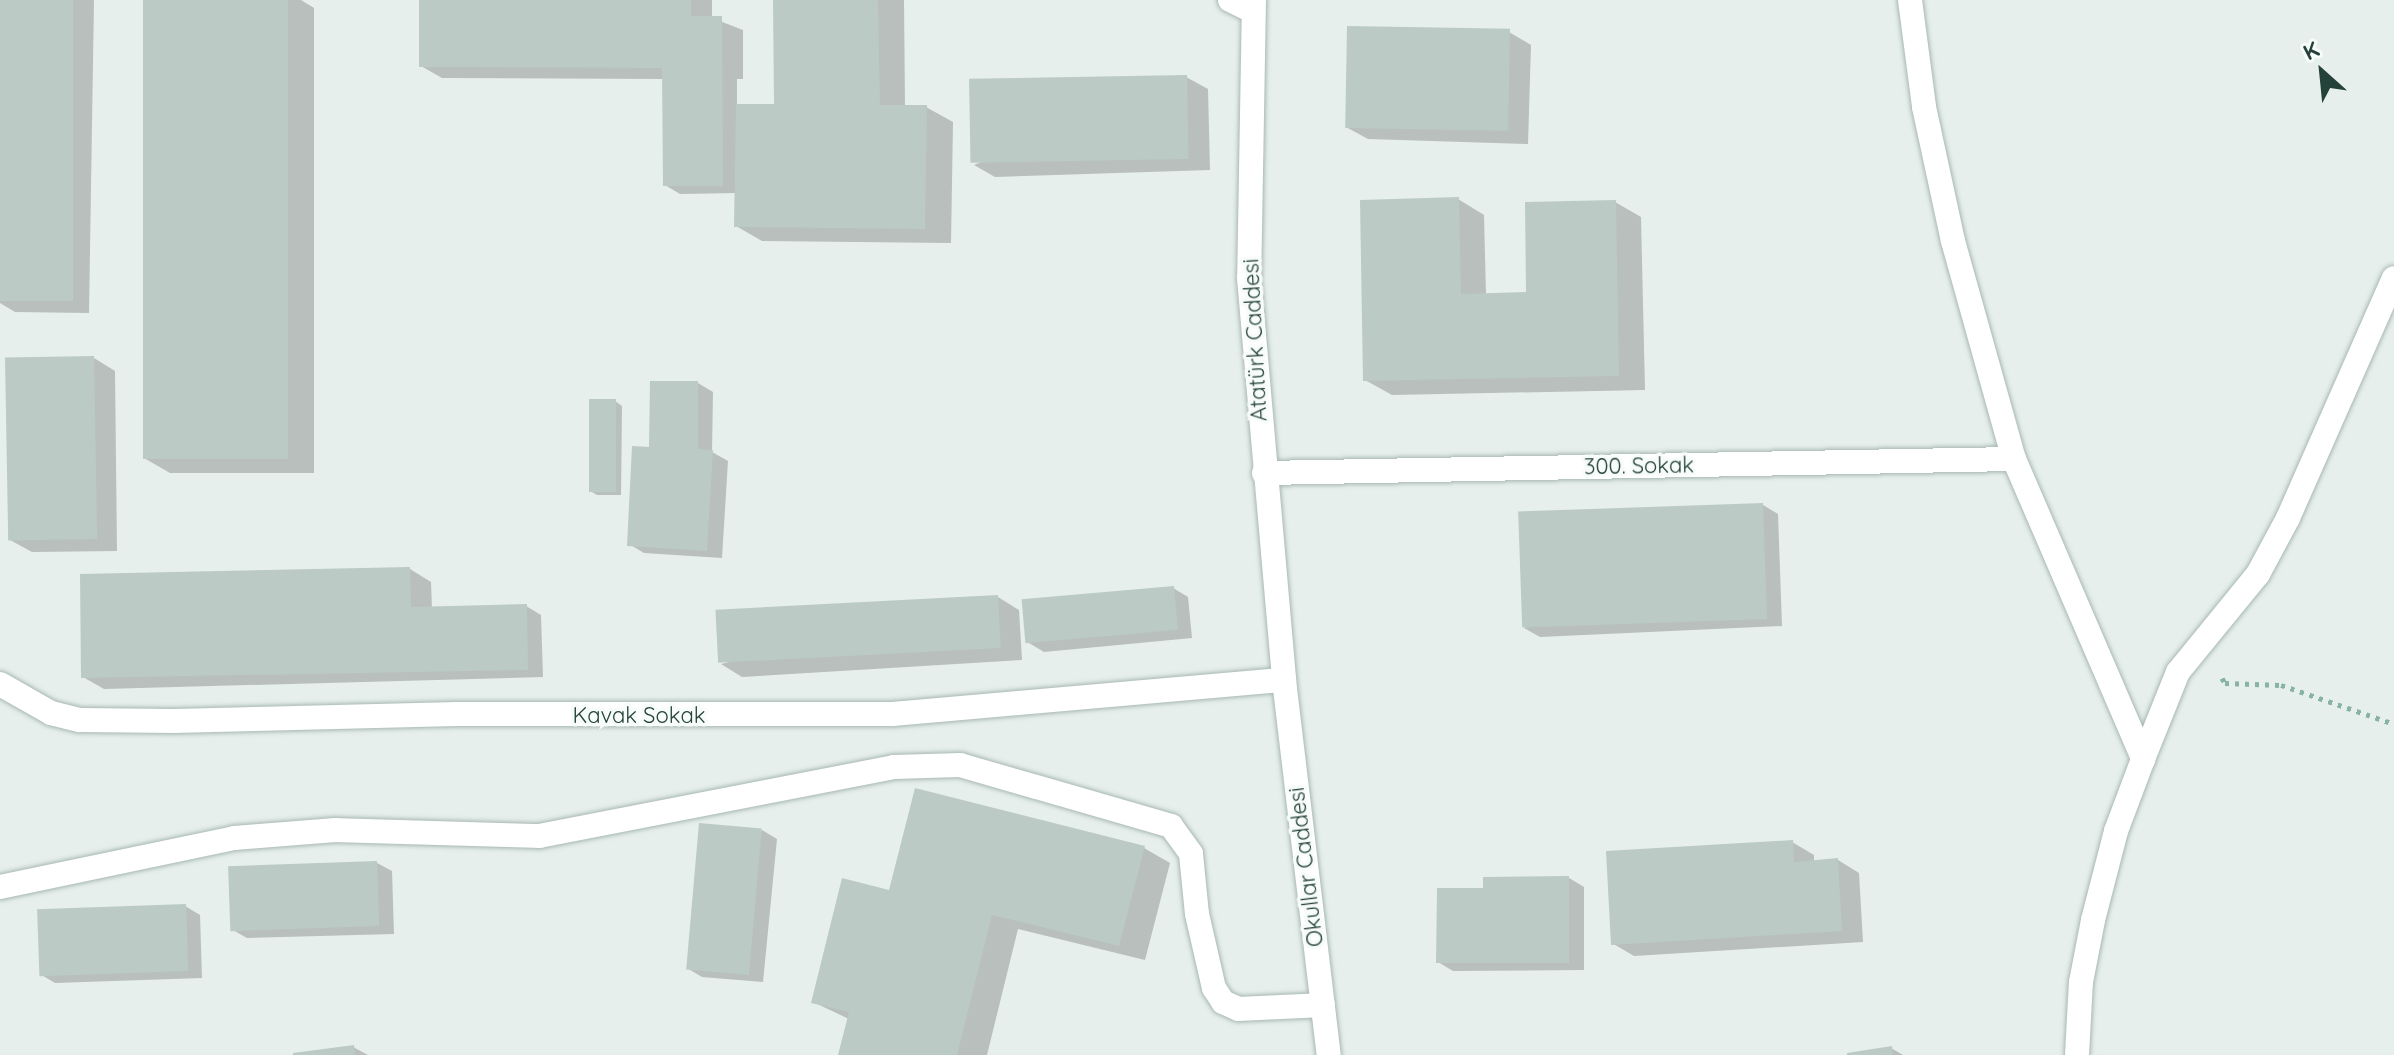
<!DOCTYPE html>
<meta charset="utf-8">
<style>
body{margin:0}
#map{position:relative;width:2394px;height:1055px;overflow:hidden;background:#e6efeb;font-family:Quicksand,sans-serif}
div>[style]{position:absolute}
.shadow>*{inset:0;background:#0003}
.building>*{inset:0;background:#bbcac4;transform-origin:0 0}
.path>*{height:5px;margin-top:-2.5px;transform-origin:0;background:repeating-linear-gradient(90deg,#86b3a5 0 4px,transparent 0 10px)}
.roads{filter:drop-shadow(0 0 2px #a8b8b2) drop-shadow(0 0 2px #a8b8b2)}
.service>*{height:24px;margin:-12px;padding:0 12px;transform-origin:12px;border-radius:12px;background:#fff}
.minor>*{height:24px;margin:-12px;padding:0 12px;transform-origin:12px;border-radius:12px;background:#fff}
.tertiary>*{height:24px;margin:-12px;padding:0 12px;transform-origin:12px;border-radius:12px;background:#fff}
span{translate:-50% -50%;white-space:nowrap;text-align:center;line-height:1.15;-webkit-text-stroke:7px #f7fbf9;paint-order:stroke}
.street-label{font-size:22px;color:#24423a}
.north{position:absolute;left:2282px;top:32px;width:80px;height:80px;-webkit-text-stroke:6px #f7fbf9;paint-order:stroke;rotate:333deg;font-size:22px;font-weight:700;line-height:32px;text-align:center;color:#24423a}
.north::after{content:'';display:block;margin:auto;width:28px;height:36px;background:#24423a;clip-path:polygon(50% 0,100% 100%,50% 72%,0 100%)}
</style>
<div id="map">
<div class="shadow">
<i style="clip-path:polygon(0 0,94px 0,89px 313px,15px 312px,0 303px)"></i>
<i style="clip-path:polygon(145px 0,301px 0,314px 8px,314px 473px,170px 473px,144px 458px)"></i>
<i style="clip-path:polygon(421px 0,712px 0,712px 18px,743px 30px,743px 79px,737px 79px,737px 106px,776px 106px,775px 0,904px 0,905px 107px,926px 107px,953px 122px,951px 243px,762px 241px,736px 226px,737px 193px,680px 194px,665px 185px,664px 79px,442px 78px,421px 66px)"></i>
<i style="clip-path:polygon(1509px 32px,1531px 45px,1528px 144px,1368px 139px,1346px 127px)"></i>
<i style="clip-path:polygon(1186px 77px,1208px 89px,1210px 170px,995px 177px,974px 165px)"></i>
<i style="clip-path:polygon(1458px 199px,1484px 215px,1486px 295px,1529px 294px,1615px 202px,1641px 217px,1645px 390px,1392px 395px,1365px 380px)"></i>
<i style="clip-path:polygon(94px 358px,115px 371px,117px 551px,32px 552px,10px 540px)"></i>
<i style="clip-path:polygon(698px 383px,713px 392px,712px 452px,728px 461px,722px 558px,644px 553px,629px 544px,651px 449px)"></i>
<i style="clip-path:polygon(615px 401px,622px 406px,621px 495px,597px 495px,590px 491px)"></i>
<i style="clip-path:polygon(1763px 505px,1778px 514px,1782px 626px,1540px 637px,1524px 628px)"></i>
<i style="clip-path:polygon(410px 569px,431px 582px,432px 609px,526px 606px,541px 615px,543px 677px,104px 689px,83px 677px)"></i>
<i style="clip-path:polygon(1173px 588px,1188px 597px,1192px 638px,1044px 652px,1029px 643px)"></i>
<i style="clip-path:polygon(998px 597px,1019px 610px,1022px 660px,742px 677px,721px 664px)"></i>
<i style="clip-path:polygon(762px 830px,777px 839px,763px 982px,702px 977px,687px 968px)"></i>
<i style="clip-path:polygon(1792px 842px,1814px 855px,1814px 862px,1838px 860px,1859px 873px,1863px 942px,1634px 956px,1612px 943px)"></i>
<i style="clip-path:polygon(1144px 848px,1170px 863px,1145px 960px,1018px 929px,987px 1055px,840px 1055px,849px 1019px,813px 1002px,890px 892px)"></i>
<i style="clip-path:polygon(377px 863px,392px 871px,394px 934px,247px 938px,231px 929px)"></i>
<i style="clip-path:polygon(1569px 878px,1584px 887px,1584px 970px,1453px 971px,1438px 962px,1485px 890px)"></i>
<i style="clip-path:polygon(185px 906px,200px 915px,202px 978px,55px 983px,40px 974px)"></i>
<i style="clip-path:polygon(353px 1047px,368px 1055px,294px 1055px)"></i>
<i style="clip-path:polygon(1891px 1048px,1903px 1055px,1849px 1055px)"></i>
</div>
<div class="building">
<i style="left:0;top:0;width:73px;height:301px"></i>
<i style="left:143px;top:0;width:145px;height:459px"></i>
<i style="clip-path:polygon(419px 0,691px 0,691px 16px,722px 16px,723px 186px,663px 186px,662px 68px,419px 67px)"></i>
<i style="clip-path:polygon(773px 0,878px 0,880px 105px,927px 105px,925px 229px,734px 227px,736px 104px,774px 104px)"></i>
<i style="left:1347px;top:26px;width:163px;height:102px;rotate:1deg"></i>
<i style="left:1187px;top:75px;width:84px;height:218px;rotate:89deg"></i>
<i style="clip-path:polygon(1459px 197px,1461px 294px,1526px 292px,1525px 202px,1616px 200px,1619px 376px,1363px 381px,1360px 200px)"></i>
<i style="left:94px;top:356px;width:183px;height:89px;rotate:89deg"></i>
<i style="clip-path:polygon(650px 381px,698px 381px,698px 449px,713px 450px,707px 551px,627px 546px,632px 446px,649px 447px)"></i>
<i style="left:589px;top:399px;width:27px;height:93px"></i>
<i style="left:1763px;top:503px;width:116px;height:245px;rotate:88deg"></i>
<i style="clip-path:polygon(410px 567px,411px 607px,527px 604px,528px 670px,81px 678px,80px 574px)"></i>
<i style="left:1174px;top:586px;width:44px;height:153px;rotate:85deg"></i>
<i style="left:998px;top:595px;width:53px;height:283px;rotate:87deg"></i>
<i style="clip-path:polygon(915px 788px,1145px 846px,1119px 946px,992px 915px,957px 1055px,838px 1055px,849px 1012px,811px 1003px,842px 878px,889px 890px)"></i>
<i style="left:699px;top:823px;width:63px;height:147px;rotate:5deg"></i>
<i style="clip-path:polygon(1793px 840px,1794px 862px,1838px 858px,1842px 931px,1611px 945px,1606px 851px)"></i>
<i style="left:377px;top:861px;width:65px;height:149px;rotate:88deg"></i>
<i style="clip-path:polygon(1569px 876px,1569px 963px,1436px 963px,1437px 888px,1483px 888px,1483px 877px)"></i>
<i style="left:186px;top:904px;width:67px;height:149px;rotate:88deg"></i>
<i style="clip-path:polygon(354px 1045px,355px 1055px,293px 1055px,293px 1053px)"></i>
<i style="clip-path:polygon(1892px 1046px,1893px 1055px,1847px 1055px,1847px 1053px)"></i>
</div>
<div class="path">
<i style="left:2222px;top:678px;width:6px;rotate:59deg"></i>
<i style="left:2225px;top:683px;width:56px;rotate:2deg"></i>
<i style="left:2281px;top:685px;width:120px;rotate:19deg"></i>
</div>
<div class="roads">
<div class="service">
<i style="left:0;top:887px;width:239px;rotate:-11.8deg"></i>
<i style="left:234px;top:838px;width:102px;rotate:-4.5deg"></i>
<i style="left:336px;top:830px;width:203px;rotate:1.7deg"></i>
<i style="left:539px;top:836px;width:362px;rotate:-11deg"></i>
<i style="left:894px;top:767px;width:66px;rotate:-1.7deg"></i>
<i style="left:960px;top:765px;width:220px;rotate:16.1deg"></i>
<i style="left:1171px;top:826px;width:34px;rotate:54deg"></i>
<i style="left:1191px;top:854px;width:60px;rotate:84.3deg"></i>
<i style="left:1197px;top:914px;width:76px;rotate:77.1deg"></i>
<i style="left:1214px;top:988px;width:17px;rotate:57deg"></i>
<i style="left:1223px;top:1002px;width:17px;rotate:24deg"></i>
<i style="left:1239px;top:1009px;width:84px;rotate:-2.7deg"></i>
</div>
<div class="minor">
<i style="left:1230px;top:0;width:25px;rotate:26deg"></i>
<i style="left:1910px;top:0;width:108px;rotate:82.5deg"></i>
<i style="left:1924px;top:107px;width:137px;rotate:77.8deg"></i>
<i style="left:1953px;top:241px;width:226px;rotate:74.4deg"></i>
<i style="left:2014px;top:459px;width:327px;rotate:66.7deg"></i>
<i style="left:1264px;top:473px;width:750px;rotate:-1.07deg"></i>
<i style="left:0;top:684px;width:59px;rotate:29.6deg"></i>
<i style="left:51px;top:713px;width:30px;rotate:14deg"></i>
<i style="left:80px;top:720px;width:94px;rotate:0.6deg"></i>
<i style="left:174px;top:721px;width:283px;rotate:-1.4deg"></i>
<i style="left:457px;top:714px;width:436px"></i>
<i style="left:893px;top:714px;width:392px;rotate:-5deg"></i>
<i style="left:2143px;top:759px;width:94px;rotate:-68.1deg"></i>
<i style="left:2178px;top:672px;width:127px;rotate:-50.8deg"></i>
<i style="left:2258px;top:574px;width:64px;rotate:-61.8deg"></i>
<i style="left:2288px;top:518px;width:262px;rotate:-66.2deg"></i>
</div>
<div class="tertiary">
<i style="left:1254px;top:0;width:278px;rotate:91deg"></i>
<i style="left:1249px;top:278px;width:404px;rotate:85deg"></i>
<i style="left:1284px;top:680px;width:378px;rotate:83.2deg"></i>
<i style="left:2077px;top:1055px;width:73px;rotate:-86.9deg"></i>
<i style="left:2081px;top:982px;width:63px;rotate:-79deg"></i>
<i style="left:2093px;top:920px;width:92px;rotate:-75.5deg"></i>
<i style="left:2116px;top:831px;width:77px;rotate:-69.4deg"></i>
</div>
</div>
<div class="street-label">
<span style="left:1255px;top:340px;rotate:-93deg">Atatürk Caddesi</span>
<span style="left:1639px;top:466px;rotate:-1deg">300. Sokak</span>
<span style="left:639px;top:716px">Kavak Sokak</span>
<span style="left:1306px;top:867px;rotate:-97deg">Okullar Caddesi</span>
</div>
<div class="north">K</div>
</div>
